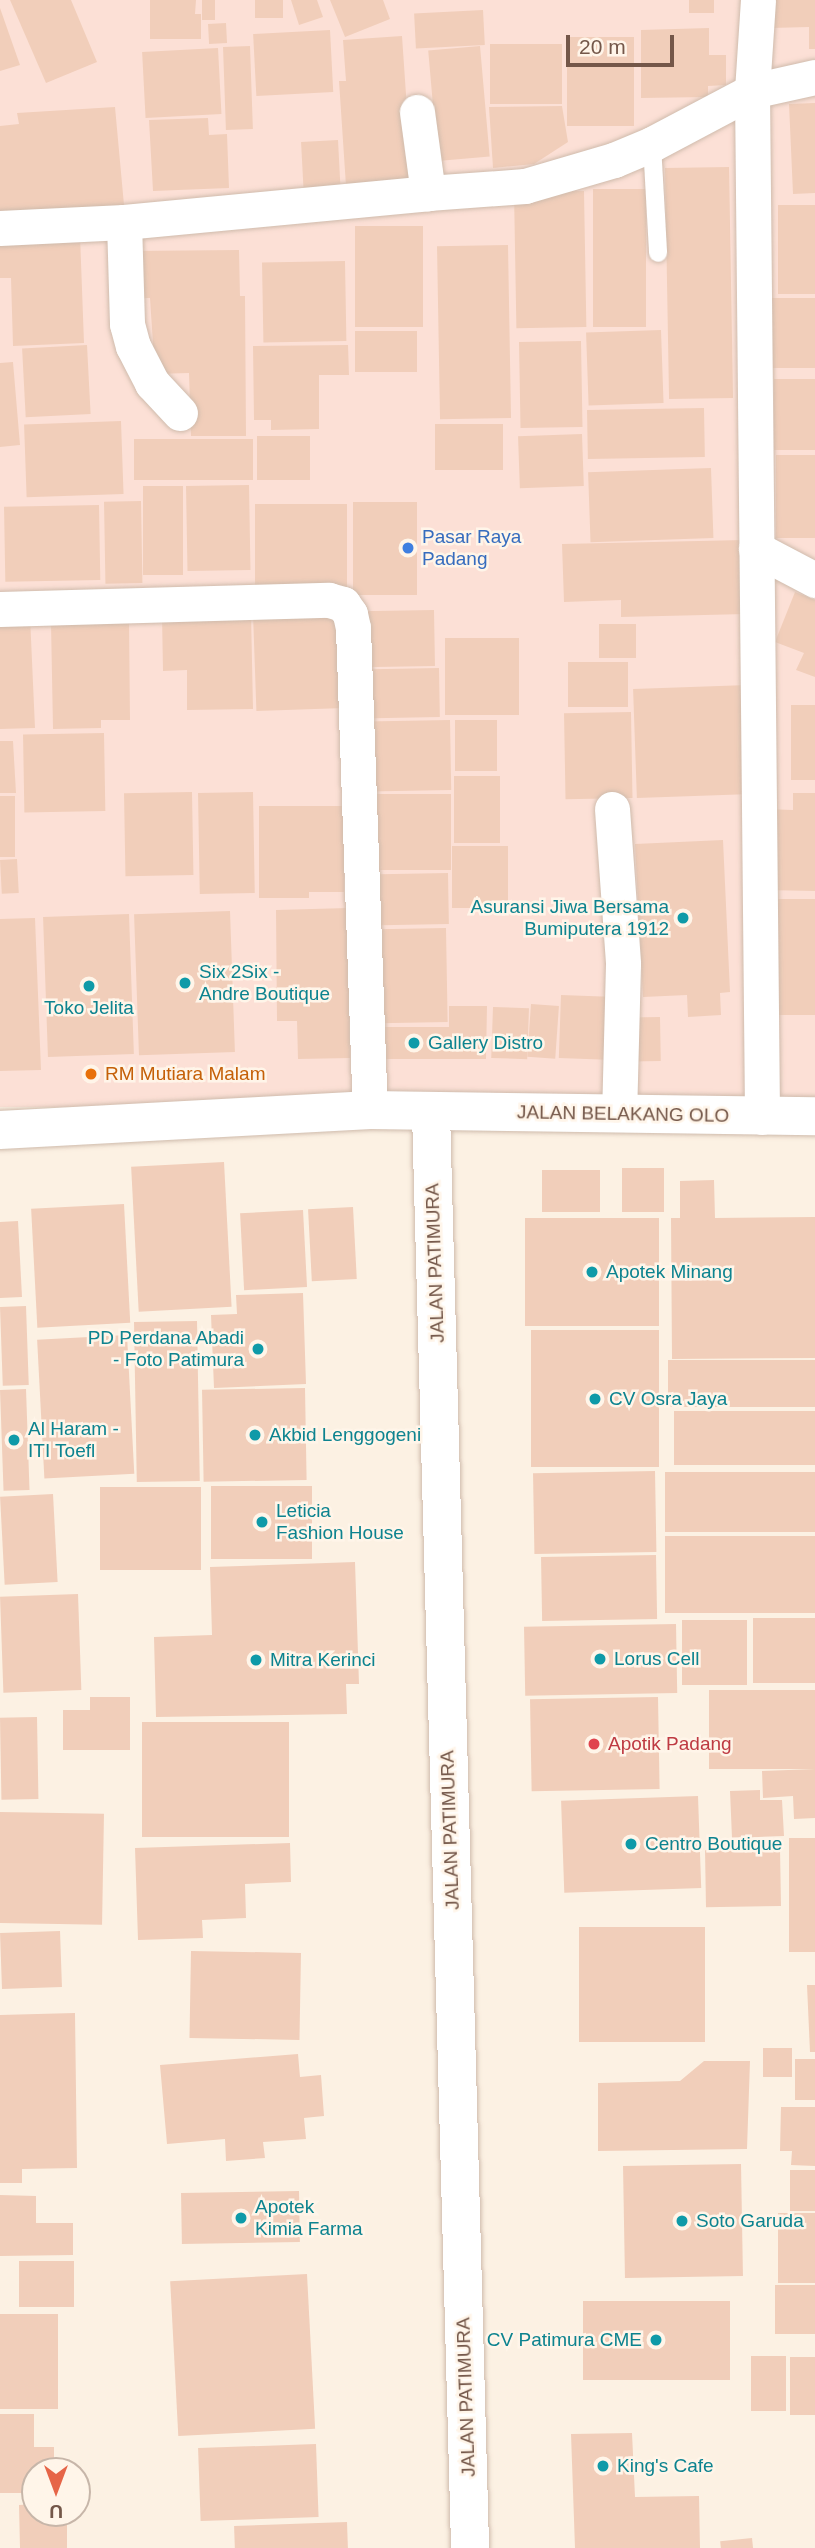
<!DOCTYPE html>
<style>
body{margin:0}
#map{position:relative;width:815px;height:2548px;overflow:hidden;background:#fcf1e3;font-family:Helvetica,sans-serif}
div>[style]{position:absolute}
.commercial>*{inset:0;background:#fce0d6;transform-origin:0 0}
.building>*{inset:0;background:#f1ceba;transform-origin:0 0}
.roads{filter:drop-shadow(0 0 2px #cfbbac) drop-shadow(0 0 2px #cfbbac)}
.service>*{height:18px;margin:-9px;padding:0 9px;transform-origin:9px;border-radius:9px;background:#fff}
.minor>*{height:35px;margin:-17.5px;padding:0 17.5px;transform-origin:17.5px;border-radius:17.5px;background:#fff}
.tertiary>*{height:38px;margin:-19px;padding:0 19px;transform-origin:19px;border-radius:19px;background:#fff}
.secondary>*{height:38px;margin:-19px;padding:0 19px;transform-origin:19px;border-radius:19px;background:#fff}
.dots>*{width:19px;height:19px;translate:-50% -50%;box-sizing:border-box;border:4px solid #fff5e9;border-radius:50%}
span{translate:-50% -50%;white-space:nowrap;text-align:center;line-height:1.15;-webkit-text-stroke:5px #fff5e9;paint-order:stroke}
.shop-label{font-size:19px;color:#366cbe}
.left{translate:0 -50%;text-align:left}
.culture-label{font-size:19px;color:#0d838f}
.right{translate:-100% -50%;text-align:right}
.food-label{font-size:19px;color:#c56008}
.street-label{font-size:19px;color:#745749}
.health-label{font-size:19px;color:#be3a42}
.north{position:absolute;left:21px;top:2457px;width:70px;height:70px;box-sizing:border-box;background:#fff5e9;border:2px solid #c7b6a9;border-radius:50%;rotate:180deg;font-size:19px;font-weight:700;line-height:28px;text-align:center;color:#745749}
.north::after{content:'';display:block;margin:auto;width:24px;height:32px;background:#e66548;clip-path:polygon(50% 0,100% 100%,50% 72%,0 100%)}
.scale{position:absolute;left:566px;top:35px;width:108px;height:32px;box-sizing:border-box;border:4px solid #745749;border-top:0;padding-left:9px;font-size:21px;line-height:24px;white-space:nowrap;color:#745749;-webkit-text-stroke:5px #fff5e9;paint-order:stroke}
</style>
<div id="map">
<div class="commercial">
<i style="left:0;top:0;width:815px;height:1107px"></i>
</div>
<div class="building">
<i style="clip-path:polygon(10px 0,71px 0,97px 62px,46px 83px)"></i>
<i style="clip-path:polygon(150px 0,196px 0,195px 14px,201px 14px,201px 39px,150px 39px)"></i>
<i style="left:202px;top:0;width:13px;height:20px"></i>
<i style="left:255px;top:0;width:28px;height:18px"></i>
<i style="clip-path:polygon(291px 0,317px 0,323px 17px,299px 25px)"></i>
<i style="clip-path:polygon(330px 0,383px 0,390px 19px,345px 37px)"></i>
<i style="left:689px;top:0;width:25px;height:13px"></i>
<i style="clip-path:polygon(770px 0,815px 0,815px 49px,809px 49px,809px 27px,771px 28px)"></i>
<i style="clip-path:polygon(0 8px,20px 65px,0 71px)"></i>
<i style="left:483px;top:10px;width:35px;height:69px;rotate:87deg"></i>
<i style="left:226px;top:23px;width:20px;height:18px;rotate:87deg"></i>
<i style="clip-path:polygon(709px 28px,709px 55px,726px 55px,726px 85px,708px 86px,708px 97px,641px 98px,641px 30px)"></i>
<i style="left:330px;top:30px;width:62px;height:77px;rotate:87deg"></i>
<i style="clip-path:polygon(402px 36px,412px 182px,346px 186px,339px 81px,346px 81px,343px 40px)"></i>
<i style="left:567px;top:37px;width:67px;height:89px"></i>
<i style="left:562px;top:44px;width:60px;height:72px;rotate:90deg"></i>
<i style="left:250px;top:46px;width:83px;height:27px;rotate:88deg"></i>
<i style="left:480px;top:46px;width:111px;height:52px;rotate:85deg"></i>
<i style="left:218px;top:48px;width:66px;height:76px;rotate:87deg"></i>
<i style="clip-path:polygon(815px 103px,815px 193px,793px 194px,789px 104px)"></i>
<i style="clip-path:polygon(562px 106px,568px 142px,534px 164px,493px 168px,489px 107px)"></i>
<i style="clip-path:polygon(115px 107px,124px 205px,0 216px,0 126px,19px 124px,17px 113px)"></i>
<i style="clip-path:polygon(208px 118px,209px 135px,227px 134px,229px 188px,153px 191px,149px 120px)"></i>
<i style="left:338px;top:140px;width:50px;height:37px;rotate:87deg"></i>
<i style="left:729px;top:167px;width:231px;height:64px;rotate:89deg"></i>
<i style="left:593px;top:189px;width:53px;height:138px"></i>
<i style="left:584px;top:191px;width:136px;height:70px;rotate:89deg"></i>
<i style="left:815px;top:205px;width:89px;height:37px;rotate:90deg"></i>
<i style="left:355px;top:226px;width:68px;height:101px"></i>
<i style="clip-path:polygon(80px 235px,84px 343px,13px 346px,11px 278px,0 278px,0 238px)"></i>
<i style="left:508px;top:245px;width:173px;height:71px;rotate:89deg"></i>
<i style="clip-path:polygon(239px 250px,240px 296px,245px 296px,246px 436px,191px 436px,189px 373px,155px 374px,150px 298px,130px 298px,130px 251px)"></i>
<i style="left:345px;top:261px;width:80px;height:83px;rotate:89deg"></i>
<i style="left:815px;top:298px;width:70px;height:47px;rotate:90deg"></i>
<i style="left:661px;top:330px;width:73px;height:75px;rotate:88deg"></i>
<i style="left:417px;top:331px;width:41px;height:62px;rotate:90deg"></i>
<i style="left:581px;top:341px;width:86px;height:62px;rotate:89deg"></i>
<i style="left:87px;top:345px;width:69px;height:65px;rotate:87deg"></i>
<i style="clip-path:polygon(348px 345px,349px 375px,319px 375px,319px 429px,271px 430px,271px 420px,254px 420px,253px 346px)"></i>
<i style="clip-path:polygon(13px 362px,20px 445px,0 447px,0 363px)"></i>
<i style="left:774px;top:379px;width:41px;height:71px"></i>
<i style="left:704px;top:408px;width:49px;height:117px;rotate:89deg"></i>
<i style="left:121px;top:421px;width:73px;height:97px;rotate:88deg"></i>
<i style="left:435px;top:424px;width:68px;height:46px"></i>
<i style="left:582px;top:434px;width:52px;height:64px;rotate:88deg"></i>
<i style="left:257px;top:436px;width:53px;height:44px"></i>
<i style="left:253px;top:439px;width:41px;height:119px;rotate:90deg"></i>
<i style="left:776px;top:455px;width:39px;height:83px"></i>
<i style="left:711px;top:468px;width:70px;height:123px;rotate:88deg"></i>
<i style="left:249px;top:485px;width:85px;height:63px;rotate:89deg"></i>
<i style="left:143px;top:486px;width:40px;height:89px"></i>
<i style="left:141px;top:501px;width:82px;height:37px;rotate:89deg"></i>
<i style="left:353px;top:502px;width:64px;height:93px"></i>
<i style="left:255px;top:504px;width:92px;height:86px"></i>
<i style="left:99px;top:505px;width:75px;height:95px;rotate:89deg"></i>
<i style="clip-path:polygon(744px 540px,746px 614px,621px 617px,621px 600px,564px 602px,562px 544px)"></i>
<i style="clip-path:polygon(795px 592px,815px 600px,815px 677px,796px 670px,804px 653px,775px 642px)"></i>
<i style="left:434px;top:610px;width:56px;height:75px;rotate:89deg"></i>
<i style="left:341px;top:612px;width:96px;height:88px;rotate:88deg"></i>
<i style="clip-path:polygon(251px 614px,253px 709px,187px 710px,187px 670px,163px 671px,162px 616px)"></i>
<i style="clip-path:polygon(30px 616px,35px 728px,0 729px,0 617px)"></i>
<i style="clip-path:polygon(129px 622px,130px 720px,101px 720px,101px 728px,53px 729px,51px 623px)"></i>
<i style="left:599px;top:624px;width:37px;height:34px"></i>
<i style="left:445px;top:638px;width:74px;height:77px"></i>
<i style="left:568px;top:662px;width:60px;height:45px"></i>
<i style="left:439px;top:668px;width:49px;height:80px;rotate:89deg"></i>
<i style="left:748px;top:685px;width:109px;height:115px;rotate:88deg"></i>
<i style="left:791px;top:705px;width:24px;height:75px"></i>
<i style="left:631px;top:712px;width:86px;height:67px;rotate:89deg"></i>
<i style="left:450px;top:720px;width:70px;height:83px;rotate:89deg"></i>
<i style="left:455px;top:720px;width:42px;height:51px"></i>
<i style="left:104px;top:733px;width:78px;height:81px;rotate:89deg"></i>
<i style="clip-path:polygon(0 741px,13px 741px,16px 793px,0 793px)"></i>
<i style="left:454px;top:776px;width:46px;height:67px"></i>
<i style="left:192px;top:792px;width:83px;height:68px;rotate:89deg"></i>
<i style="left:253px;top:792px;width:101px;height:55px;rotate:89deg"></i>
<i style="clip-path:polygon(793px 793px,815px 793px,815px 891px,765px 890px,765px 809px,793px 810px)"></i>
<i style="left:451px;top:794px;width:76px;height:87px;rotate:90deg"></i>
<i style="left:0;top:796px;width:15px;height:61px"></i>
<i style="clip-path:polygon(259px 806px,344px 806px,344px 892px,309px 892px,309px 898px,259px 898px)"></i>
<i style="clip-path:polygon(723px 840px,730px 992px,720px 993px,721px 1015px,688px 1017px,687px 995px,643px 997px,635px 844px)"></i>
<i style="left:508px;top:846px;width:62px;height:56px;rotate:90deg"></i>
<i style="left:17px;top:859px;width:34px;height:17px;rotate:87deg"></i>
<i style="left:448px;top:873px;width:51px;height:81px;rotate:89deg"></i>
<i style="left:770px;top:899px;width:45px;height:116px"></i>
<i style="clip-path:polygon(348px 908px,350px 1058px,298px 1059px,297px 1021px,277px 1021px,276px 910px)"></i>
<i style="left:230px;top:911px;width:141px;height:96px;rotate:88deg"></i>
<i style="left:129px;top:914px;width:140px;height:86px;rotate:88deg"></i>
<i style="clip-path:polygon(35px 918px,41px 1070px,0 1071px,0 919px)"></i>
<i style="left:446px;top:928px;width:94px;height:68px;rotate:89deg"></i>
<i style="left:561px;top:995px;width:48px;height:63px;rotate:2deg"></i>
<i style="left:531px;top:1004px;width:28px;height:53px;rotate:4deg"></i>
<i style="clip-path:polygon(449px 1006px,487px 1006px,486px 1059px,380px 1059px,380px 1027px,449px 1027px)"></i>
<i style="left:493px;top:1007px;width:36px;height:51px;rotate:2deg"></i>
<i style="left:660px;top:1017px;width:44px;height:30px;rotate:89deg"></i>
<i style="left:224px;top:1162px;width:145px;height:93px;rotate:87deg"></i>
<i style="left:622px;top:1168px;width:42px;height:44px"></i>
<i style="left:542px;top:1170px;width:58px;height:42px"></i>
<i style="clip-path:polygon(714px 1180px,715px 1218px,815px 1217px,815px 1358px,672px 1359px,671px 1218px,680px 1218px,680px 1181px)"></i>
<i style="left:124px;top:1204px;width:119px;height:93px;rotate:87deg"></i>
<i style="left:353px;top:1207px;width:72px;height:45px;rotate:87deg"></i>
<i style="left:303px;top:1210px;width:77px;height:63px;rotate:87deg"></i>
<i style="left:525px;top:1218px;width:134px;height:108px"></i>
<i style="clip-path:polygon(18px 1221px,22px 1297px,0 1298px,0 1222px)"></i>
<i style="clip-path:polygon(303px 1293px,306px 1384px,214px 1388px,211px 1315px,237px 1314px,236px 1295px)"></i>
<i style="left:26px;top:1306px;width:79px;height:26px;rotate:88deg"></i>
<i style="left:197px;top:1321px;width:160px;height:63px;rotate:89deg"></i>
<i style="left:659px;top:1330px;width:137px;height:128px;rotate:90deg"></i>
<i style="left:127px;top:1335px;width:139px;height:90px;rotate:87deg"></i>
<i style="left:815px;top:1360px;width:47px;height:147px;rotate:90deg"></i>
<i style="left:305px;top:1388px;width:92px;height:103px;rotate:89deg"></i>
<i style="left:26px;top:1389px;width:101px;height:26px;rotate:88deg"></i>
<i style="left:815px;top:1411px;width:54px;height:141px;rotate:90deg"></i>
<i style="left:655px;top:1471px;width:81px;height:122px;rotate:89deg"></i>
<i style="left:815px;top:1472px;width:60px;height:150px;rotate:90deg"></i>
<i style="left:211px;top:1486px;width:101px;height:73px"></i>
<i style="left:100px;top:1487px;width:101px;height:83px"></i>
<i style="left:53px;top:1494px;width:88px;height:53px;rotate:87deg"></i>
<i style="left:815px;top:1536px;width:77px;height:150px;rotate:90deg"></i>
<i style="left:656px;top:1555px;width:64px;height:115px;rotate:89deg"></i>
<i style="clip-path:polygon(355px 1562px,359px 1684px,346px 1684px,347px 1714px,156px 1717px,154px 1637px,212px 1635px,210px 1567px)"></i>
<i style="left:78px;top:1594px;width:96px;height:78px;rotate:88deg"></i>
<i style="left:815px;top:1618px;width:65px;height:62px;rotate:90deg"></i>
<i style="left:682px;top:1620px;width:65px;height:65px"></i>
<i style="left:676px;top:1624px;width:69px;height:152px;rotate:89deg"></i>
<i style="left:709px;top:1690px;width:106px;height:79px"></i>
<i style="clip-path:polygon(90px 1697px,130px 1697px,130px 1750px,63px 1750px,63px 1710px,90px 1710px)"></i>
<i style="left:658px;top:1697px;width:92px;height:128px;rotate:89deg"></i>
<i style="left:37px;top:1717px;width:82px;height:37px;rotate:89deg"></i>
<i style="left:289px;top:1722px;width:115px;height:147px;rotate:90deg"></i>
<i style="clip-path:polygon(815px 1769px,815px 1818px,794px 1819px,793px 1796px,763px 1798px,762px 1771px)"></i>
<i style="clip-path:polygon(760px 1790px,760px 1800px,782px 1800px,784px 1836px,732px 1838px,730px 1791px)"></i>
<i style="left:698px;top:1796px;width:92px;height:137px;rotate:88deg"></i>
<i style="left:0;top:1812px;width:104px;height:111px;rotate:1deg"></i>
<i style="left:789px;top:1838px;width:26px;height:114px"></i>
<i style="clip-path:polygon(290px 1843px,291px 1882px,245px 1884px,246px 1918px,202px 1920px,203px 1938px,138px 1940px,135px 1848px)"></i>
<i style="left:780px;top:1849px;width:57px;height:75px;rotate:89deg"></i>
<i style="left:579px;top:1927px;width:126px;height:115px"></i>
<i style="left:60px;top:1931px;width:56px;height:60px;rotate:88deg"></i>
<i style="left:191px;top:1951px;width:110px;height:87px;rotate:1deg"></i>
<i style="clip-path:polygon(807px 1985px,815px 1985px,815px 2052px,810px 2052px)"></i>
<i style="clip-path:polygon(75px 2013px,77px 2168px,22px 2169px,22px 2183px,0 2183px,0 2015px)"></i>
<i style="left:763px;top:2048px;width:29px;height:29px"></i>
<i style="clip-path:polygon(298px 2054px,300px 2077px,321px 2075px,324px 2116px,304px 2118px,306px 2139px,263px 2142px,265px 2158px,226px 2161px,225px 2139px,167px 2144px,160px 2065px)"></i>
<i style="left:815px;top:2059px;width:41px;height:20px;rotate:90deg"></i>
<i style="clip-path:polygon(704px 2061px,750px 2061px,747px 2149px,598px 2151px,598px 2083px,680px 2081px)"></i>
<i style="clip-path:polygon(781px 2107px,815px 2107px,815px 2166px,791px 2165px,792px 2151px,780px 2151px)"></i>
<i style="left:741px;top:2164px;width:112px;height:118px;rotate:89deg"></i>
<i style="left:790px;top:2170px;width:25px;height:41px"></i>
<i style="left:299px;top:2191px;width:51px;height:118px;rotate:89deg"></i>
<i style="clip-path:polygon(0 2195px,36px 2196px,36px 2223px,73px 2223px,73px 2255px,0 2256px)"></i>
<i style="left:815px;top:2213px;width:70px;height:37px;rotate:90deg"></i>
<i style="left:19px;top:2261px;width:55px;height:46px"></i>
<i style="left:307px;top:2274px;width:155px;height:137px;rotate:87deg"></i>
<i style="left:775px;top:2285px;width:40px;height:49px"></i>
<i style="left:583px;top:2301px;width:147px;height:79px"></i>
<i style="left:0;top:2314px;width:58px;height:95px"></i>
<i style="left:751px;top:2356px;width:35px;height:55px"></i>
<i style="left:790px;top:2357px;width:25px;height:58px"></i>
<i style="clip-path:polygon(0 2414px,34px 2414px,34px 2447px,54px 2447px,54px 2471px,35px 2471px,35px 2493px,0 2493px)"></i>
<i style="clip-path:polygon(632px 2433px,635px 2497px,699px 2496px,700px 2548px,575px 2548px,571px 2434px)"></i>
<i style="left:316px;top:2444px;width:73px;height:118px;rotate:88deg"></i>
<i style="clip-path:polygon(35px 2504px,35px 2513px,67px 2513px,67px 2548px,20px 2548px,19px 2505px)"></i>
<i style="left:347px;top:2522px;width:26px;height:113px;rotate:88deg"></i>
<i style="left:752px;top:2538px;width:10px;height:32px;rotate:84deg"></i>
</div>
<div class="roads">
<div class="service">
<i style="left:652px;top:144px;width:109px;rotate:86.8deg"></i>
</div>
<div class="minor">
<i style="left:758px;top:0;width:91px;rotate:93.8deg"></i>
<i style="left:752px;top:91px;width:1026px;rotate:89.44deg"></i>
<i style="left:417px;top:112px;width:82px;rotate:82.3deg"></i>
<i style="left:124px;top:222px;width:102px;rotate:88.3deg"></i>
<i style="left:127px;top:324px;width:23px;rotate:75deg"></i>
<i style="left:133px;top:346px;width:42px;rotate:62.8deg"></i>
<i style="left:152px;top:383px;width:41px;rotate:47deg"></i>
<i style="left:0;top:228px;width:124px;rotate:-2.8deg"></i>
<i style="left:124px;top:222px;width:305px;rotate:-5.4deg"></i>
<i style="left:428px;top:193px;width:97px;rotate:-4.1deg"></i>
<i style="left:525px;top:186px;width:93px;rotate:-16.3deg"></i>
<i style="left:614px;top:160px;width:41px;rotate:-22.8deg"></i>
<i style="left:652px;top:144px;width:113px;rotate:-27.9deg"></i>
<i style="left:752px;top:91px;width:65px;rotate:-12.5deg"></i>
<i style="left:756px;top:549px;width:67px;rotate:27.7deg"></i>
<i style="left:0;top:609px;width:329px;rotate:-1.6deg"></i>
<i style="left:329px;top:600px;width:15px;rotate:16deg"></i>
<i style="left:343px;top:604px;width:12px;rotate:55deg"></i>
<i style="left:350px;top:614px;width:14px;rotate:78deg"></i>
<i style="left:353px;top:628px;width:482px;rotate:88deg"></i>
<i style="left:612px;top:809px;width:155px;rotate:85.9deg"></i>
<i style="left:623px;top:964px;width:148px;rotate:91.5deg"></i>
</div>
<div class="tertiary">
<i style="left:431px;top:1113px;width:1436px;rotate:88.44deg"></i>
</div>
<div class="secondary">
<i style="left:0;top:1130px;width:371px;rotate:-3.1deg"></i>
<i style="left:370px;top:1110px;width:445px;rotate:0.8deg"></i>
</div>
</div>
<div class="dots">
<i style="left:408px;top:548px;background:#3f7fe0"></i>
<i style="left:683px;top:918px;background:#0f9aa8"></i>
<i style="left:185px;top:983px;background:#0f9aa8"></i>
<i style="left:89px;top:986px;background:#0f9aa8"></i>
<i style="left:414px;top:1043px;background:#0f9aa8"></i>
<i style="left:91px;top:1074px;background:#e8710a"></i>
<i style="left:592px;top:1272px;background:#0f9aa8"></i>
<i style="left:258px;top:1349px;background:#0f9aa8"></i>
<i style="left:595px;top:1399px;background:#0f9aa8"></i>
<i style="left:255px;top:1435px;background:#0f9aa8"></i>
<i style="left:14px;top:1440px;background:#0f9aa8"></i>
<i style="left:262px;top:1522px;background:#0f9aa8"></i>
<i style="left:600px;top:1659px;background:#0f9aa8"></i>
<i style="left:256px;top:1660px;background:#0f9aa8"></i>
<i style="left:594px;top:1744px;background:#e0444e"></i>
<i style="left:631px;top:1844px;background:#0f9aa8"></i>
<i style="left:241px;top:2218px;background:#0f9aa8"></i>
<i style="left:682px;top:2221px;background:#0f9aa8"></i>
<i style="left:656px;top:2340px;background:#0f9aa8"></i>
<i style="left:603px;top:2466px;background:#0f9aa8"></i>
</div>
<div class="shop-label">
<span class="left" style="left:422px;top:548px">Pasar Raya<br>Padang</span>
</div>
<div class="culture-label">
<span class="right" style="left:669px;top:918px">Asuransi Jiwa Bersama<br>Bumiputera 1912</span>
<span class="left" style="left:199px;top:983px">Six 2Six -<br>Andre Boutique</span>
<span style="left:89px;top:1008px">Toko Jelita</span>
<span class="left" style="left:428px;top:1043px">Gallery Distro</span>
<span class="left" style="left:606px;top:1272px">Apotek Minang</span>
<span class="right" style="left:244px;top:1349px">PD Perdana Abadi<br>- Foto Patimura</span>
<span class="left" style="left:609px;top:1399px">CV Osra Jaya</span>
<span class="left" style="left:28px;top:1440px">Al Haram -<br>ITI Toefl</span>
<span class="left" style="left:269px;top:1435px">Akbid Lenggogeni</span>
<span class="left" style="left:276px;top:1522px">Leticia<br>Fashion House</span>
<span class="left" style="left:614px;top:1659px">Lorus Cell</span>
<span class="left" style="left:270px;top:1660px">Mitra Kerinci</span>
<span class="left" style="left:645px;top:1844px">Centro Boutique</span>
<span class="left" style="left:255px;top:2218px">Apotek<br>Kimia Farma</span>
<span class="left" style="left:696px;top:2221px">Soto Garuda</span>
<span class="right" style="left:642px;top:2340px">CV Patimura CME</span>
<span class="left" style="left:617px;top:2466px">King's Cafe</span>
</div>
<div class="food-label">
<span class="left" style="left:105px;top:1074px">RM Mutiara Malam</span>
</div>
<div class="street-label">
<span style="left:623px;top:1114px;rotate:1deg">JALAN BELAKANG OLO</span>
<span style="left:435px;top:1263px;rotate:-92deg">JALAN PATIMURA</span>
<span style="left:450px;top:1830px;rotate:-92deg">JALAN PATIMURA</span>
<span style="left:466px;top:2397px;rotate:-92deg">JALAN PATIMURA</span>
</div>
<div class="health-label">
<span class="left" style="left:608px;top:1744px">Apotik Padang</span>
</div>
<div class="north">U</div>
<div class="scale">20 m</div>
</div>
